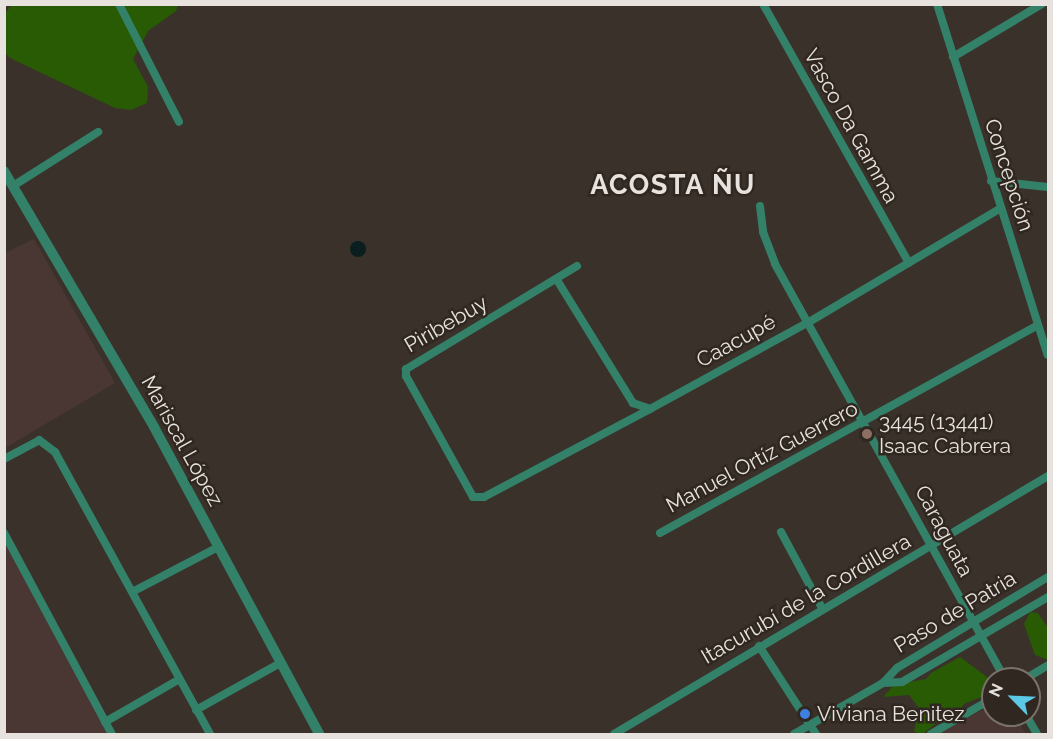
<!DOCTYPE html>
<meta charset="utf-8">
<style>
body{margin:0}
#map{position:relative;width:1053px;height:739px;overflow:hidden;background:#3a322a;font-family:Raleway,sans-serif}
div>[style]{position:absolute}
.industrial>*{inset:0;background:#4a3633}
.green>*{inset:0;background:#285b03}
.water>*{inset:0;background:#0a1e1f}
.round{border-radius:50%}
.minor>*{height:8px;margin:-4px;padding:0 4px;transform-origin:4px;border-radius:4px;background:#34816a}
.tertiary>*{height:10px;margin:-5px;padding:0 5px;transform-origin:5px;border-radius:5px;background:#34816a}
.dots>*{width:16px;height:16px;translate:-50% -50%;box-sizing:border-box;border:3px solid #302820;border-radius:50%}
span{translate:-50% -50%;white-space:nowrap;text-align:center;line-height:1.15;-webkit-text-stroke:5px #302820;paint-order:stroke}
.street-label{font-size:21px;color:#e7e2dd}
.poi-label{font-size:21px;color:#e7e2dd}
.left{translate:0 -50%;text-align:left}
.district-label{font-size:27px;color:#e7e2dd;font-weight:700;letter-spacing:1.5px}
.frame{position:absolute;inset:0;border:6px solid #e7e2dd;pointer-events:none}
.north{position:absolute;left:981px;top:667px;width:60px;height:60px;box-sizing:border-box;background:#302820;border:2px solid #79726c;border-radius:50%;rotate:294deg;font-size:16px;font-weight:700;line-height:24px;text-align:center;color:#e7e2dd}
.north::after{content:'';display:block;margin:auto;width:21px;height:27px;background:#5bc8e6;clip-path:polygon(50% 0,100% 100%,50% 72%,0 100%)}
</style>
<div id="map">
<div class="industrial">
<i style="clip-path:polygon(34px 239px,115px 383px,5px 448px,5px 253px)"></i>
<i style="clip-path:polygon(4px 534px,111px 734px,5px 734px)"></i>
<i style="clip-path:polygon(993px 705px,993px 715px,1014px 715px,1026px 734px,934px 734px)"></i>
</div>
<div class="green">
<i style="clip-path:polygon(11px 5px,178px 5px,176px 11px,148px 31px,133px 59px,148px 87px,147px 103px,131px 110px,115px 108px,10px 58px,5px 53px,5px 14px)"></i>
<i style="clip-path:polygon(1030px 612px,1038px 613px,1048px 628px,1048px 660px,1035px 655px,1024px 624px)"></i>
<i style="clip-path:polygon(960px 657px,991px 680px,986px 695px,964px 704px,955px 716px,940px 720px,923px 734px,914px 732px,919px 708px,909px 695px,883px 697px,894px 685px,926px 679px,931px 673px)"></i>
</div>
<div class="water">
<i class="round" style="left:350px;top:241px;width:16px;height:16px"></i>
</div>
<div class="minor">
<i style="left:119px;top:4px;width:132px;rotate:63deg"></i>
<i style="left:763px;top:4px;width:297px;rotate:60.6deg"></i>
<i style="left:937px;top:4px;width:368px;rotate:72.5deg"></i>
<i style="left:953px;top:57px;width:104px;rotate:-30.8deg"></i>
<i style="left:991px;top:181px;width:57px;rotate:6deg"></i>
<i style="left:13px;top:186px;width:101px;rotate:-32.4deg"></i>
<i style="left:760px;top:206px;width:26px;rotate:83deg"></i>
<i style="left:763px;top:232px;width:34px;rotate:69deg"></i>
<i style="left:775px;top:264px;width:474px;rotate:61deg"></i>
<i style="left:577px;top:266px;width:200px;rotate:148.9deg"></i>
<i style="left:406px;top:369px;width:7px;rotate:90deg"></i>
<i style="left:406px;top:376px;width:138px;rotate:61deg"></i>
<i style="left:473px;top:497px;width:11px"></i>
<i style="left:484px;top:497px;width:188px;rotate:-27.9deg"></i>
<i style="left:650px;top:409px;width:181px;rotate:-28.7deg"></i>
<i style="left:809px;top:322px;width:223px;rotate:-30.7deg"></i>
<i style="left:557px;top:280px;width:145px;rotate:58.3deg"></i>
<i style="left:633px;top:403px;width:18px;rotate:19deg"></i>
<i style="left:4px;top:459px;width:40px;rotate:-28deg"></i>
<i style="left:39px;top:440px;width:20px;rotate:37deg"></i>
<i style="left:55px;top:452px;width:322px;rotate:61.2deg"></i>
<i style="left:781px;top:532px;width:86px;rotate:61.7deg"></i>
<i style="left:4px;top:533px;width:228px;rotate:61.8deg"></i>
<i style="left:660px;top:533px;width:431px;rotate:-28.8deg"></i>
<i style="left:134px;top:591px;width:95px;rotate:-27.6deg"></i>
<i style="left:759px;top:646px;width:105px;rotate:57.1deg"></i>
<i style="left:1025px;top:679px;width:27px;rotate:-31deg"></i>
<i style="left:883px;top:683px;width:19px;rotate:-3deg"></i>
<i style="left:902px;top:682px;width:169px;rotate:-30.2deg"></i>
<i style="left:196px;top:710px;width:96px;rotate:-29.2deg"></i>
<i style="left:1026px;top:715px;width:22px;rotate:60deg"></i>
<i style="left:105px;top:722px;width:84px;rotate:-29.9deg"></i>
<i style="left:614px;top:734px;width:505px;rotate:-30.73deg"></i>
<i style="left:794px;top:734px;width:103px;rotate:-29.8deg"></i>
<i style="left:883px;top:683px;width:21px;rotate:-47deg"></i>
<i style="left:897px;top:668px;width:176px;rotate:-31.1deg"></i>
<i style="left:931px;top:734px;width:72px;rotate:-30.1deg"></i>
</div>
<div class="tertiary">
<i style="left:4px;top:171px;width:297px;rotate:59.6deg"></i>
<i style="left:154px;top:427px;width:349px;rotate:61.7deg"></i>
</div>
<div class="dots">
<i style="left:867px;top:434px;background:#8d6e63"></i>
<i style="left:805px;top:714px;background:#3f7fe0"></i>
</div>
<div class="street-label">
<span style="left:851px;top:126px;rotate:61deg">Vasco Da Gamma</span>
<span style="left:1009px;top:175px;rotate:72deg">Concepción</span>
<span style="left:446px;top:324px;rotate:-30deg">Piribebuy</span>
<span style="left:736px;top:341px;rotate:-29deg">Caacupé</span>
<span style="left:182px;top:441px;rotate:61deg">Mariscal López</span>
<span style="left:762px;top:457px;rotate:-28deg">Manuel Ortíz Guerrero</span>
<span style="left:944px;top:531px;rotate:62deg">Caraguata</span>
<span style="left:806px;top:599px;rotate:-30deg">Itacurubí de la Cordillera</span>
<span style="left:955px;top:612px;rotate:-31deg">Paso de Patria</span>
</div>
<div class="poi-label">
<span class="left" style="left:879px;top:434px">3445 (13441)<br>Isaac Cabrera</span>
<span class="left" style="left:817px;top:714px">Viviana Benitez</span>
</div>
<div class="district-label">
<span style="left:673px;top:185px">ACOSTA ÑU</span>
</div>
<div class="frame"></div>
<div class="north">N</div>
</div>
